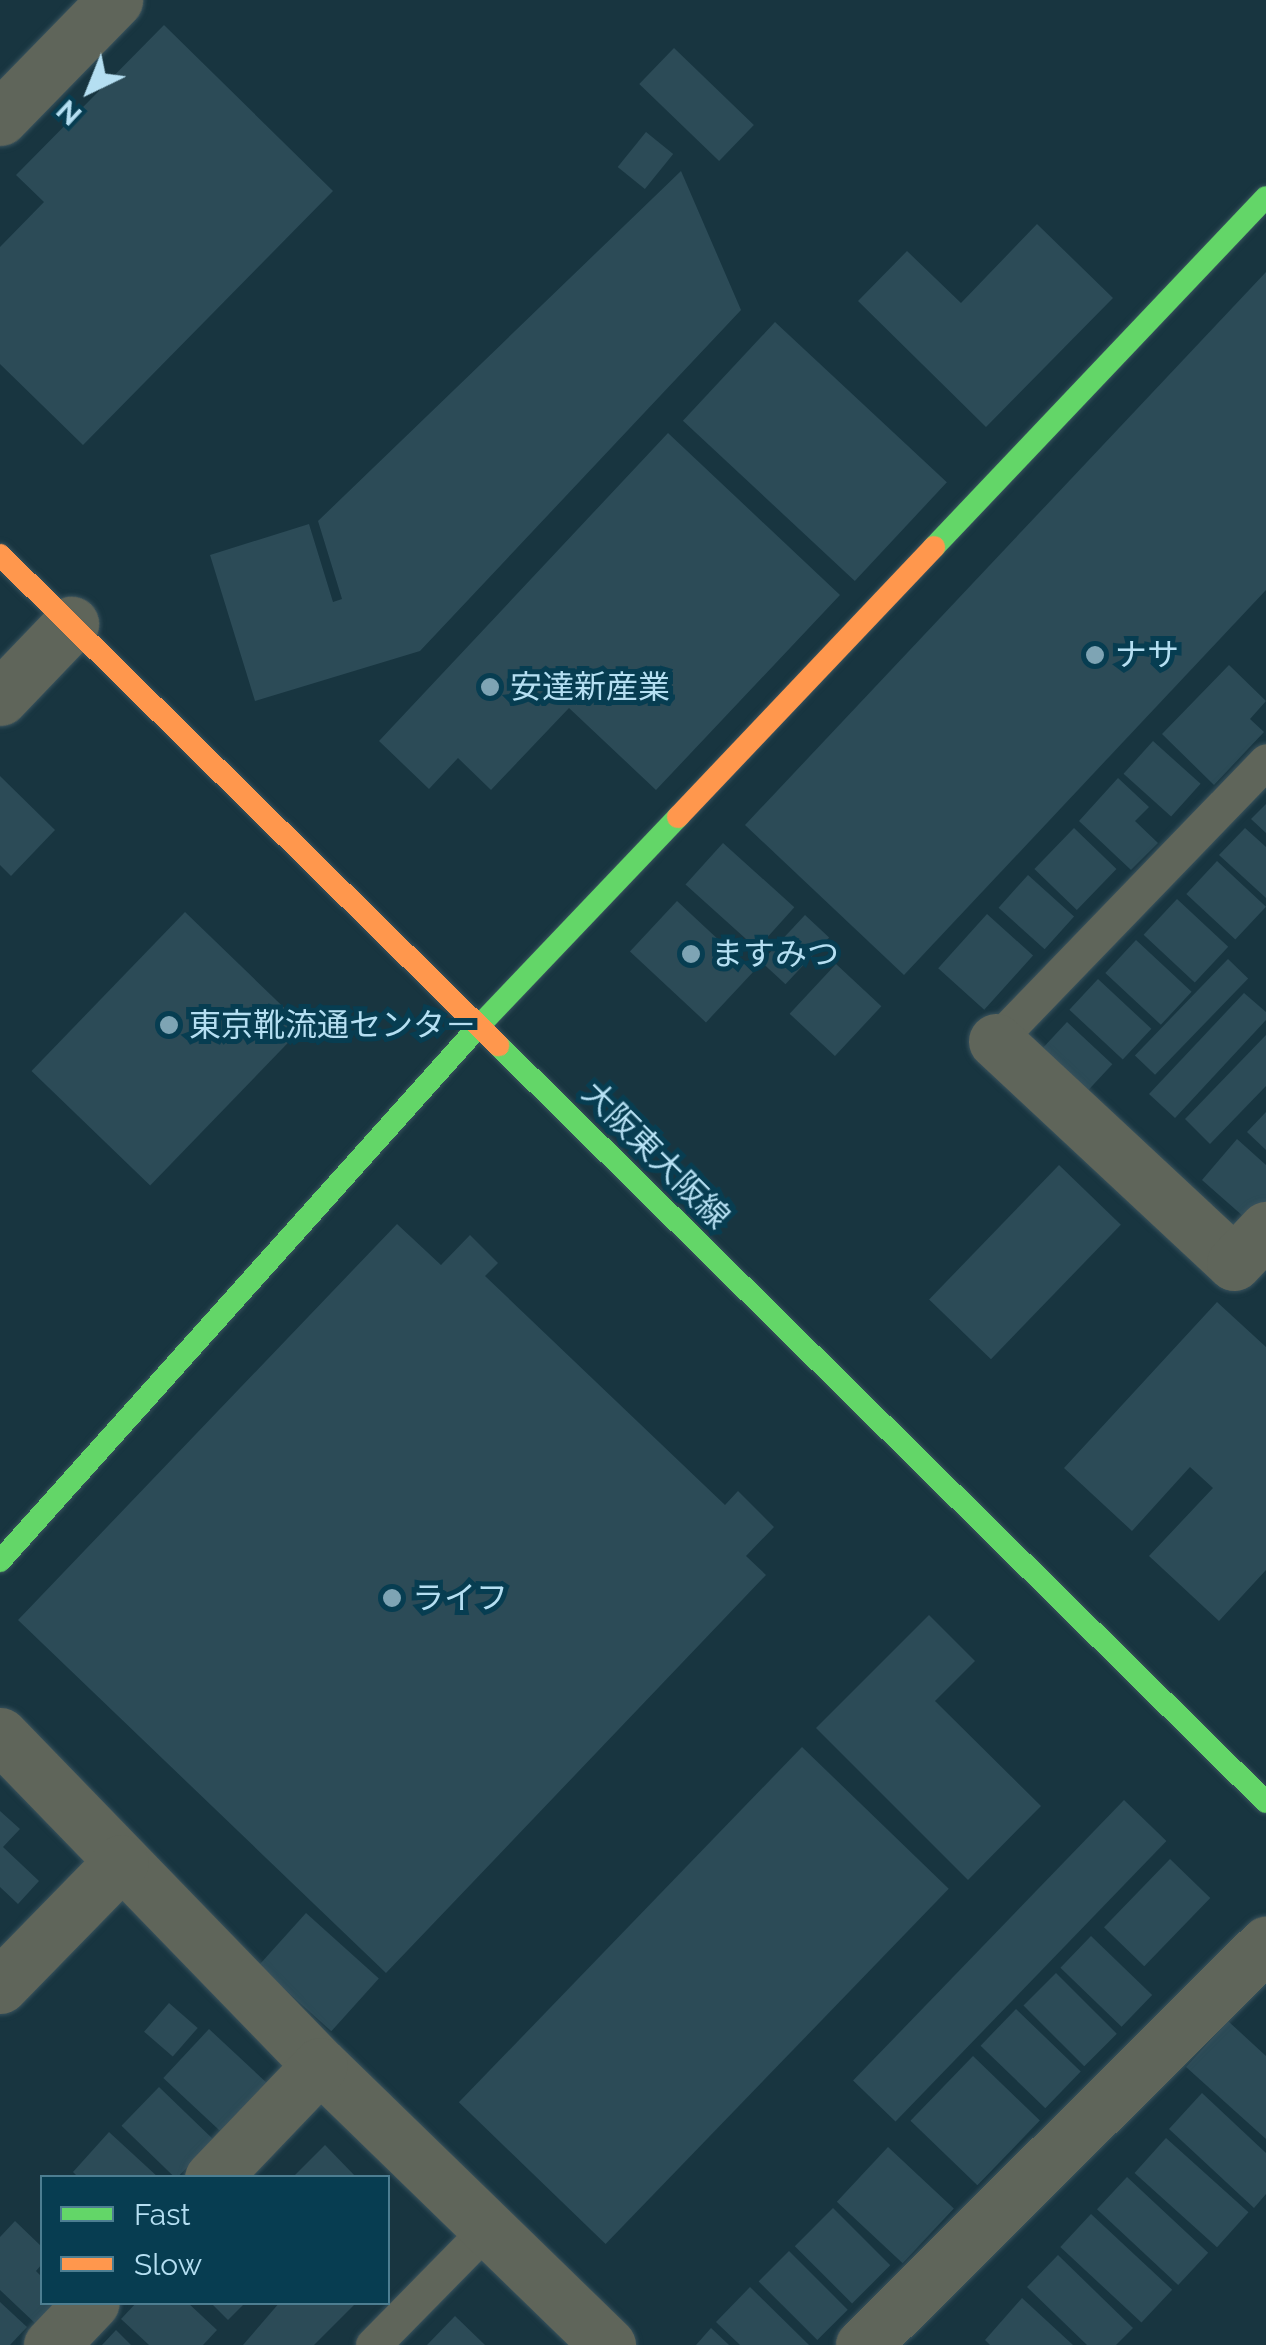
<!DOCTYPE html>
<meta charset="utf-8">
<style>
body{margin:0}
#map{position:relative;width:1266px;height:2345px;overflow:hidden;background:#183540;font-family:Raleway,"Noto Sans JP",sans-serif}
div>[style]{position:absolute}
.building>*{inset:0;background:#2c4b57;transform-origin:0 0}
.roads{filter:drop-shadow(0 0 2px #38525d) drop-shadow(0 0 2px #38525d)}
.lane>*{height:35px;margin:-17.5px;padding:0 17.5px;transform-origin:17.5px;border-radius:17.5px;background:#5f655a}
.street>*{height:55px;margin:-27.5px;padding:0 27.5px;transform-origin:27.5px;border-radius:27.5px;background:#5f655a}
.fast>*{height:22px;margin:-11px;padding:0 11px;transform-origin:11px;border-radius:11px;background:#63d668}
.slow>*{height:22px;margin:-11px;padding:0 11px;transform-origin:11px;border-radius:11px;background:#ff974d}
.dots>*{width:28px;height:28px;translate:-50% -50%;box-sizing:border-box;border:5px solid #073d51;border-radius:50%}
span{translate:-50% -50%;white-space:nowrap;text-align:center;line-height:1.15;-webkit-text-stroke:10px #073d51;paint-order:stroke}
.poi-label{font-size:32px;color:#b5dff2}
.left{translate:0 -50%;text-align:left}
.street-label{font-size:32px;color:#b5dff2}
.legend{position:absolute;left:40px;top:2175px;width:350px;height:130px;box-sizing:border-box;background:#073d51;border:2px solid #4d7e91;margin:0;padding:12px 18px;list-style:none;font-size:30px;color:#b5dff2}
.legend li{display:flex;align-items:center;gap:20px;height:50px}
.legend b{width:50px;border:2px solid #4d7e91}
.north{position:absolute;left:40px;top:40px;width:100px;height:100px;-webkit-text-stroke:8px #073d51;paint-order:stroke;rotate:223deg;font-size:28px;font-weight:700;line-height:40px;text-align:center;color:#b5dff2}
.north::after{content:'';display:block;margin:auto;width:35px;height:45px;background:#b5dff2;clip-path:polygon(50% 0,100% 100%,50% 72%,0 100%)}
</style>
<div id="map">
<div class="building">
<i style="clip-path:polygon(164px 25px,333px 191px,83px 445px,0 364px,0 247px,44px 202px,16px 175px)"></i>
<i style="left:674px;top:48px;width:111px;height:50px;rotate:44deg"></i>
<i style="left:646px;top:132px;width:35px;height:45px;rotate:39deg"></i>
<i style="clip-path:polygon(681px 171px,741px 310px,420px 651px,255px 701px,210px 555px,309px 524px,333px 602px,342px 599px,318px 521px)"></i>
<i style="clip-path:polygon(1037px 224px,1113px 298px,986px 427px,858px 301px,907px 251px,961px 303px)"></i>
<i style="clip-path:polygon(1266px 272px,1266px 590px,904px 975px,745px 825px)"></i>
<i style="left:775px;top:322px;width:235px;height:135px;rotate:43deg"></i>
<i style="clip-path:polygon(668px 433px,840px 595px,656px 790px,569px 708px,491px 790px,458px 758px,429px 789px,379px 741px)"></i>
<i style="clip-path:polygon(1229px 665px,1266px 701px,1250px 719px,1264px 732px,1214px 785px,1162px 734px)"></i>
<i style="left:1153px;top:741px;width:64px;height:44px;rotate:42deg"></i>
<i style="clip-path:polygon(0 776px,55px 830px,11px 876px,0 865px)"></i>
<i style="clip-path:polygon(1118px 778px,1149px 807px,1135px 821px,1158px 843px,1131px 870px,1079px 821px)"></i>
<i style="clip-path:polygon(1266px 804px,1266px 833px,1251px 819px)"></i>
<i style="left:1074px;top:828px;width:59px;height:57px;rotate:44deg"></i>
<i style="clip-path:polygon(1245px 828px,1266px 847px,1266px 898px,1219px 855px)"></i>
<i style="left:723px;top:843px;width:96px;height:56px;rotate:42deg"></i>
<i style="left:1217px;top:861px;width:67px;height:45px;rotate:43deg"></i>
<i style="left:1028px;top:875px;width:62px;height:44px;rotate:42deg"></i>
<i style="left:1177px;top:899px;width:70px;height:49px;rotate:43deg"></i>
<i style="left:677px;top:901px;width:104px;height:69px;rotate:43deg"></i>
<i style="left:185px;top:912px;width:165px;height:221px;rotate:44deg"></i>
<i style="left:987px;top:914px;width:62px;height:73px;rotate:42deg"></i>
<i style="left:805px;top:915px;width:33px;height:64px;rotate:43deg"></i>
<i style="left:1136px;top:940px;width:76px;height:45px;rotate:43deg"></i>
<i style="left:1228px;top:959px;width:28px;height:134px;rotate:44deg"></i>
<i style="left:836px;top:964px;width:62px;height:68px;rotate:43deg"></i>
<i style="left:1098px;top:979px;width:73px;height:42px;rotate:43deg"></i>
<i style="clip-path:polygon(1244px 993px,1266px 1012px,1266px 1020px,1175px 1118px,1149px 1094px)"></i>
<i style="left:1067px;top:1022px;width:62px;height:45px;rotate:43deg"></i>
<i style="clip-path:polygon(1266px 1035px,1266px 1086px,1210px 1144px,1185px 1119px)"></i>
<i style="clip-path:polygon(1266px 1112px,1266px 1150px,1247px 1132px)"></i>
<i style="clip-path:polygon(1237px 1139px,1266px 1165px,1266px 1208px,1252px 1224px,1202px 1180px)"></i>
<i style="left:1059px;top:1165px;width:86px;height:187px;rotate:44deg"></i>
<i style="clip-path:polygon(397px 1224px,441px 1265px,470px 1235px,498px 1263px,485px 1276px,725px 1505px,738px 1491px,774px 1527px,746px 1556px,766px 1575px,386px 1973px,18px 1620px)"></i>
<i style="clip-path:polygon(1217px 1302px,1266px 1347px,1266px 1570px,1219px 1621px,1149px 1556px,1213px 1488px,1190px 1467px,1132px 1531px,1064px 1468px)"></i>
<i style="clip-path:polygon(929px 1615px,975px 1661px,935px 1701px,1041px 1806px,968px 1880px,816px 1728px)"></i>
<i style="left:802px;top:1747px;width:204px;height:494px;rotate:44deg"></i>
<i style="left:1124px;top:1800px;width:59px;height:390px;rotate:44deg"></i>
<i style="clip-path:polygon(0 1811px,20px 1829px,3px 1847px,39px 1881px,18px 1904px,0 1887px)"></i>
<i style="left:1170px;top:1859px;width:56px;height:95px;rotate:44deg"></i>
<i style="left:306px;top:1913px;width:98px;height:71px;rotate:42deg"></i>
<i style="left:1091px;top:1936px;width:85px;height:44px;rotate:44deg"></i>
<i style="left:1056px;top:1973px;width:86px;height:46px;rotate:45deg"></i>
<i style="left:169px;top:2003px;width:38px;height:38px;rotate:41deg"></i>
<i style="left:1016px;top:2009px;width:90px;height:51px;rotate:44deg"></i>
<i style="clip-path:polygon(1228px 2021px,1266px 2056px,1266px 2139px,1186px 2067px)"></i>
<i style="left:209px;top:2029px;width:81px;height:67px;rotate:43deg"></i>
<i style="left:973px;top:2056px;width:93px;height:90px;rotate:44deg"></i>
<i style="left:159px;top:2087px;width:76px;height:54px;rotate:44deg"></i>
<i style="clip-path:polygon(1202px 2093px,1266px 2153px,1266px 2194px,1254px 2208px,1169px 2129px)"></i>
<i style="clip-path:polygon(109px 2132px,159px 2178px,79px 2178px,73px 2172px)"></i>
<i style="left:1166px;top:2138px;width:111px;height:47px;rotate:42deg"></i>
<i style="clip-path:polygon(325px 2145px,357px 2178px,292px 2178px)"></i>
<i style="left:888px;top:2147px;width:90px;height:75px;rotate:43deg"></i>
<i style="left:1127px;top:2177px;width:111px;height:44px;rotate:43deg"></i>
<i style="left:833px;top:2208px;width:81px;height:54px;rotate:45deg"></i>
<i style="left:1091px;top:2214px;width:111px;height:45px;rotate:43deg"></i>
<i style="clip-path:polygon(15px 2221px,42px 2247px,42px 2264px,36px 2271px,42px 2277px,42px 2302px,58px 2302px,37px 2325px,0 2290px,0 2237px)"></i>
<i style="left:789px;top:2251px;width:83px;height:43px;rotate:45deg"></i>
<i style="clip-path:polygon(1058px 2255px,1133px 2328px,1116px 2345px,1087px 2345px,1027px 2287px)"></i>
<i style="clip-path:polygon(750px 2287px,809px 2345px,740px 2345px,716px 2322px)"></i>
<i style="clip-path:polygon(1022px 2298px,1073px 2345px,990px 2345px,985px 2340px)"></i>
<i style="clip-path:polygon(0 2302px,27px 2327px,10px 2345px,0 2345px)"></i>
<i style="clip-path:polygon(137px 2302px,187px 2302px,217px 2330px,203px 2345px,149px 2345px,121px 2319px)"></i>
<i style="clip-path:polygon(210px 2302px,246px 2302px,228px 2320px)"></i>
<i style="clip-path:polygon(280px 2302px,357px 2302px,314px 2345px,243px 2345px)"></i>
<i style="clip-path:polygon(455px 2316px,485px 2345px,427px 2345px)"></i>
<i style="clip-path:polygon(711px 2328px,729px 2345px,696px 2345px)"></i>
<i style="clip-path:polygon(116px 2330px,131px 2345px,102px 2345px)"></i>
</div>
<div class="roads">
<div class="lane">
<i style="left:996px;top:1041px;width:389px;rotate:-46deg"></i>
<i style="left:373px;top:2345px;width:164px;rotate:-45.5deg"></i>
</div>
<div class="street">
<i style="left:0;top:118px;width:165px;rotate:-45.7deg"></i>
<i style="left:0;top:698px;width:103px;rotate:-46.2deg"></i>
<i style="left:996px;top:1041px;width:325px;rotate:43deg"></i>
<i style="left:1234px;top:1263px;width:47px;rotate:-46.7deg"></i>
<i style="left:0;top:1735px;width:460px;rotate:45.9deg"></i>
<i style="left:320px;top:2065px;width:402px;rotate:44.2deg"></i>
<i style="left:0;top:1986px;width:173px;rotate:-45.7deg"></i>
<i style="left:212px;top:2178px;width:156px;rotate:-46.3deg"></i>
<i style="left:51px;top:2345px;width:59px;rotate:-46.4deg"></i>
<i style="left:863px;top:2345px;width:569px;rotate:-44.86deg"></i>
</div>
<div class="fast">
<i style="left:934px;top:547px;width:482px;rotate:-46.5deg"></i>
<i style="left:498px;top:1045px;width:1078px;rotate:44.59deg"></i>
<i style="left:0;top:1561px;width:718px;rotate:-48.16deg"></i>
<i style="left:479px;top:1026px;width:289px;rotate:-46.4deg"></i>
</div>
<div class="slow">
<i style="left:0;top:555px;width:699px;rotate:44.54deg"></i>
<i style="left:678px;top:817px;width:372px;rotate:-46.5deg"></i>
</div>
</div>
<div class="dots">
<i style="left:1095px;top:655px;background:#7ea4b4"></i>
<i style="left:490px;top:687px;background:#7ea4b4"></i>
<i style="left:691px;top:954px;background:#7ea4b4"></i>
<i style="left:169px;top:1025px;background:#7ea4b4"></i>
<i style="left:392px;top:1598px;background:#7ea4b4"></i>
</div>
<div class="poi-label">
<span class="left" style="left:1115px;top:655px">ナサ</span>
<span class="left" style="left:510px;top:687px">安達新産業</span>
<span class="left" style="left:711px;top:954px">ますみつ</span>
<span class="left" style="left:189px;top:1025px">東京靴流通センタ－</span>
<span class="left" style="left:412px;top:1598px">ライフ</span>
</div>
<div class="street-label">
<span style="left:656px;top:1155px;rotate:45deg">大阪東大阪線</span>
</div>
<ul class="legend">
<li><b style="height:12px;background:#63d668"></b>Fast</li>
<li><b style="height:12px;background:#ff974d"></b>Slow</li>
</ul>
<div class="north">N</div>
</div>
